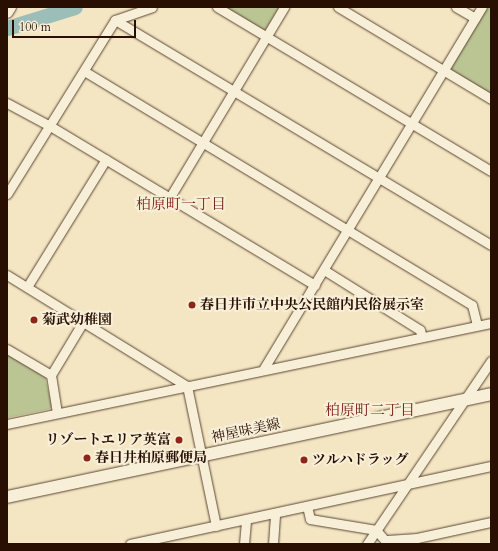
<!DOCTYPE html>
<meta charset="utf-8">
<style>
body{margin:0}
#map{position:relative;width:498px;height:551px;overflow:hidden;background:#f4e6c3;font-family:Cardo,"Noto Serif JP",serif}
div>[style]{position:absolute}
.green>*{inset:0;background:#bbc594}
.river>*{height:15px;margin:-7.5px;padding:0 7.5px;transform-origin:7.5px;border-radius:7.5px;background:#9cbeb9}
.roads{filter:drop-shadow(0 0 1px #5b4532) drop-shadow(0 0 1px #5b4532)}
.minor>*{height:9px;margin:-4.5px;padding:0 4.5px;transform-origin:4.5px;border-radius:4.5px;background:#f8efd8}
.secondary>*{height:12px;margin:-6px;padding:0 6px;transform-origin:6px;border-radius:6px;background:#f8efd8}
.dots>*{width:11px;height:11px;translate:-50% -50%;box-sizing:border-box;border:2px solid #f8efd8;border-radius:50%}
span{translate:-50% -50%;white-space:nowrap;text-align:center;line-height:1.15;-webkit-text-stroke:4px #f8efd8;paint-order:stroke}
.poi-label{font-size:14px;color:#280f01;font-weight:700}
.left{translate:0 -50%;text-align:left}
.right{translate:-100% -50%;text-align:right}
.street-label{font-size:14px;color:#280f01}
.neighbourhood-label{font-size:15px;color:#7a1f14}
.frame{position:absolute;inset:0;border:8px solid #280f01;pointer-events:none}
.scale{position:absolute;left:12px;top:20px;width:124px;height:18px;box-sizing:border-box;border:2px solid #280f01;border-top:0;padding-left:5px;font-size:12px;line-height:14px;white-space:nowrap;color:#280f01;-webkit-text-stroke:3px #f8efd8;paint-order:stroke}
</style>
<div id="map">
<div class="green">
<i style="clip-path:polygon(224px 7px,279px 7px,266px 29px,262px 30px)"></i>
<i style="clip-path:polygon(488px 7px,491px 7px,491px 95px,453px 72px,451px 68px)"></i>
<i style="clip-path:polygon(7px 354px,45px 377px,52px 406px,50px 409px,7px 418px)"></i>
</div>
<div class="river">
<i style="left:7px;top:28px;width:71px;rotate:-17.2deg"></i>
</div>
<div class="roads">
<div class="minor">
<i style="left:217px;top:7px;width:319px;rotate:30.9deg"></i>
<i style="left:338px;top:7px;width:179px;rotate:31deg"></i>
<i style="left:456px;top:7px;width:22px;rotate:30deg"></i>
<i style="left:115px;top:20px;width:438px;rotate:30.9deg"></i>
<i style="left:84px;top:71px;width:453px;rotate:31.1deg"></i>
<i style="left:472px;top:305px;width:21px;rotate:76deg"></i>
<i style="left:7px;top:103px;width:49px;rotate:28.1deg"></i>
<i style="left:50px;top:126px;width:309px;rotate:31deg"></i>
<i style="left:7px;top:194px;width:205px;rotate:-58.2deg"></i>
<i style="left:115px;top:20px;width:39px;rotate:-19deg"></i>
<i style="left:170px;top:197px;width:222px;rotate:-59deg"></i>
<i style="left:324px;top:270px;width:113px;rotate:32deg"></i>
<i style="left:420px;top:330px;width:7px;rotate:74deg"></i>
<i style="left:7px;top:275px;width:211px;rotate:31.7deg"></i>
<i style="left:187px;top:386px;width:143px;rotate:78.3deg"></i>
<i style="left:27px;top:287px;width:150px;rotate:-58.3deg"></i>
<i style="left:7px;top:349px;width:51px;rotate:30.6deg"></i>
<i style="left:264px;top:368px;width:422px;rotate:-58.9deg"></i>
<i style="left:57px;top:413px;width:38px;rotate:-99deg"></i>
<i style="left:51px;top:375px;width:62px;rotate:-58.9deg"></i>
<i style="left:7px;top:424px;width:494px;rotate:-11.8deg"></i>
<i style="left:307px;top:506px;width:13px;rotate:77deg"></i>
<i style="left:310px;top:519px;width:67px;rotate:9.5deg"></i>
<i style="left:376px;top:530px;width:18px;rotate:49deg"></i>
<i style="left:387px;top:540px;width:30px;rotate:-4deg"></i>
<i style="left:417px;top:538px;width:76px;rotate:-12.2deg"></i>
<i style="left:130px;top:544px;width:369px;rotate:-12.2deg"></i>
<i style="left:244px;top:544px;width:25px;rotate:-85deg"></i>
<i style="left:273px;top:544px;width:31px;rotate:-86deg"></i>
<i style="left:367px;top:544px;width:221px;rotate:-55.9deg"></i>
</div>
<div class="secondary">
<i style="left:7px;top:12px;width:6px;rotate:-59deg"></i>
<i style="left:7px;top:497px;width:495px;rotate:-12deg"></i>
</div>
</div>
<div class="dots">
<i style="left:192px;top:305px;background:#8f2418"></i>
<i style="left:34px;top:320px;background:#8f2418"></i>
<i style="left:179px;top:440px;background:#8f2418"></i>
<i style="left:87px;top:458px;background:#8f2418"></i>
<i style="left:304px;top:460px;background:#8f2418"></i>
</div>
<div class="poi-label">
<span class="left" style="left:200px;top:305px">春日井市立中央公民館内民俗展示室</span>
<span class="left" style="left:42px;top:320px">菊武幼稚園</span>
<span class="right" style="left:171px;top:440px">リゾートエリア英富</span>
<span class="left" style="left:95px;top:458px">春日井柏原郵便局</span>
<span class="left" style="left:312px;top:460px">ツルハドラッグ</span>
</div>
<div class="street-label">
<span style="left:246px;top:431px;rotate:-12deg">神屋味美線</span>
</div>
<div class="neighbourhood-label">
<span style="left:181px;top:205px">柏原町一丁目</span>
<span style="left:370px;top:411px">柏原町二丁目</span>
</div>
<div class="frame"></div>
<div class="scale">100 m</div>
</div>
